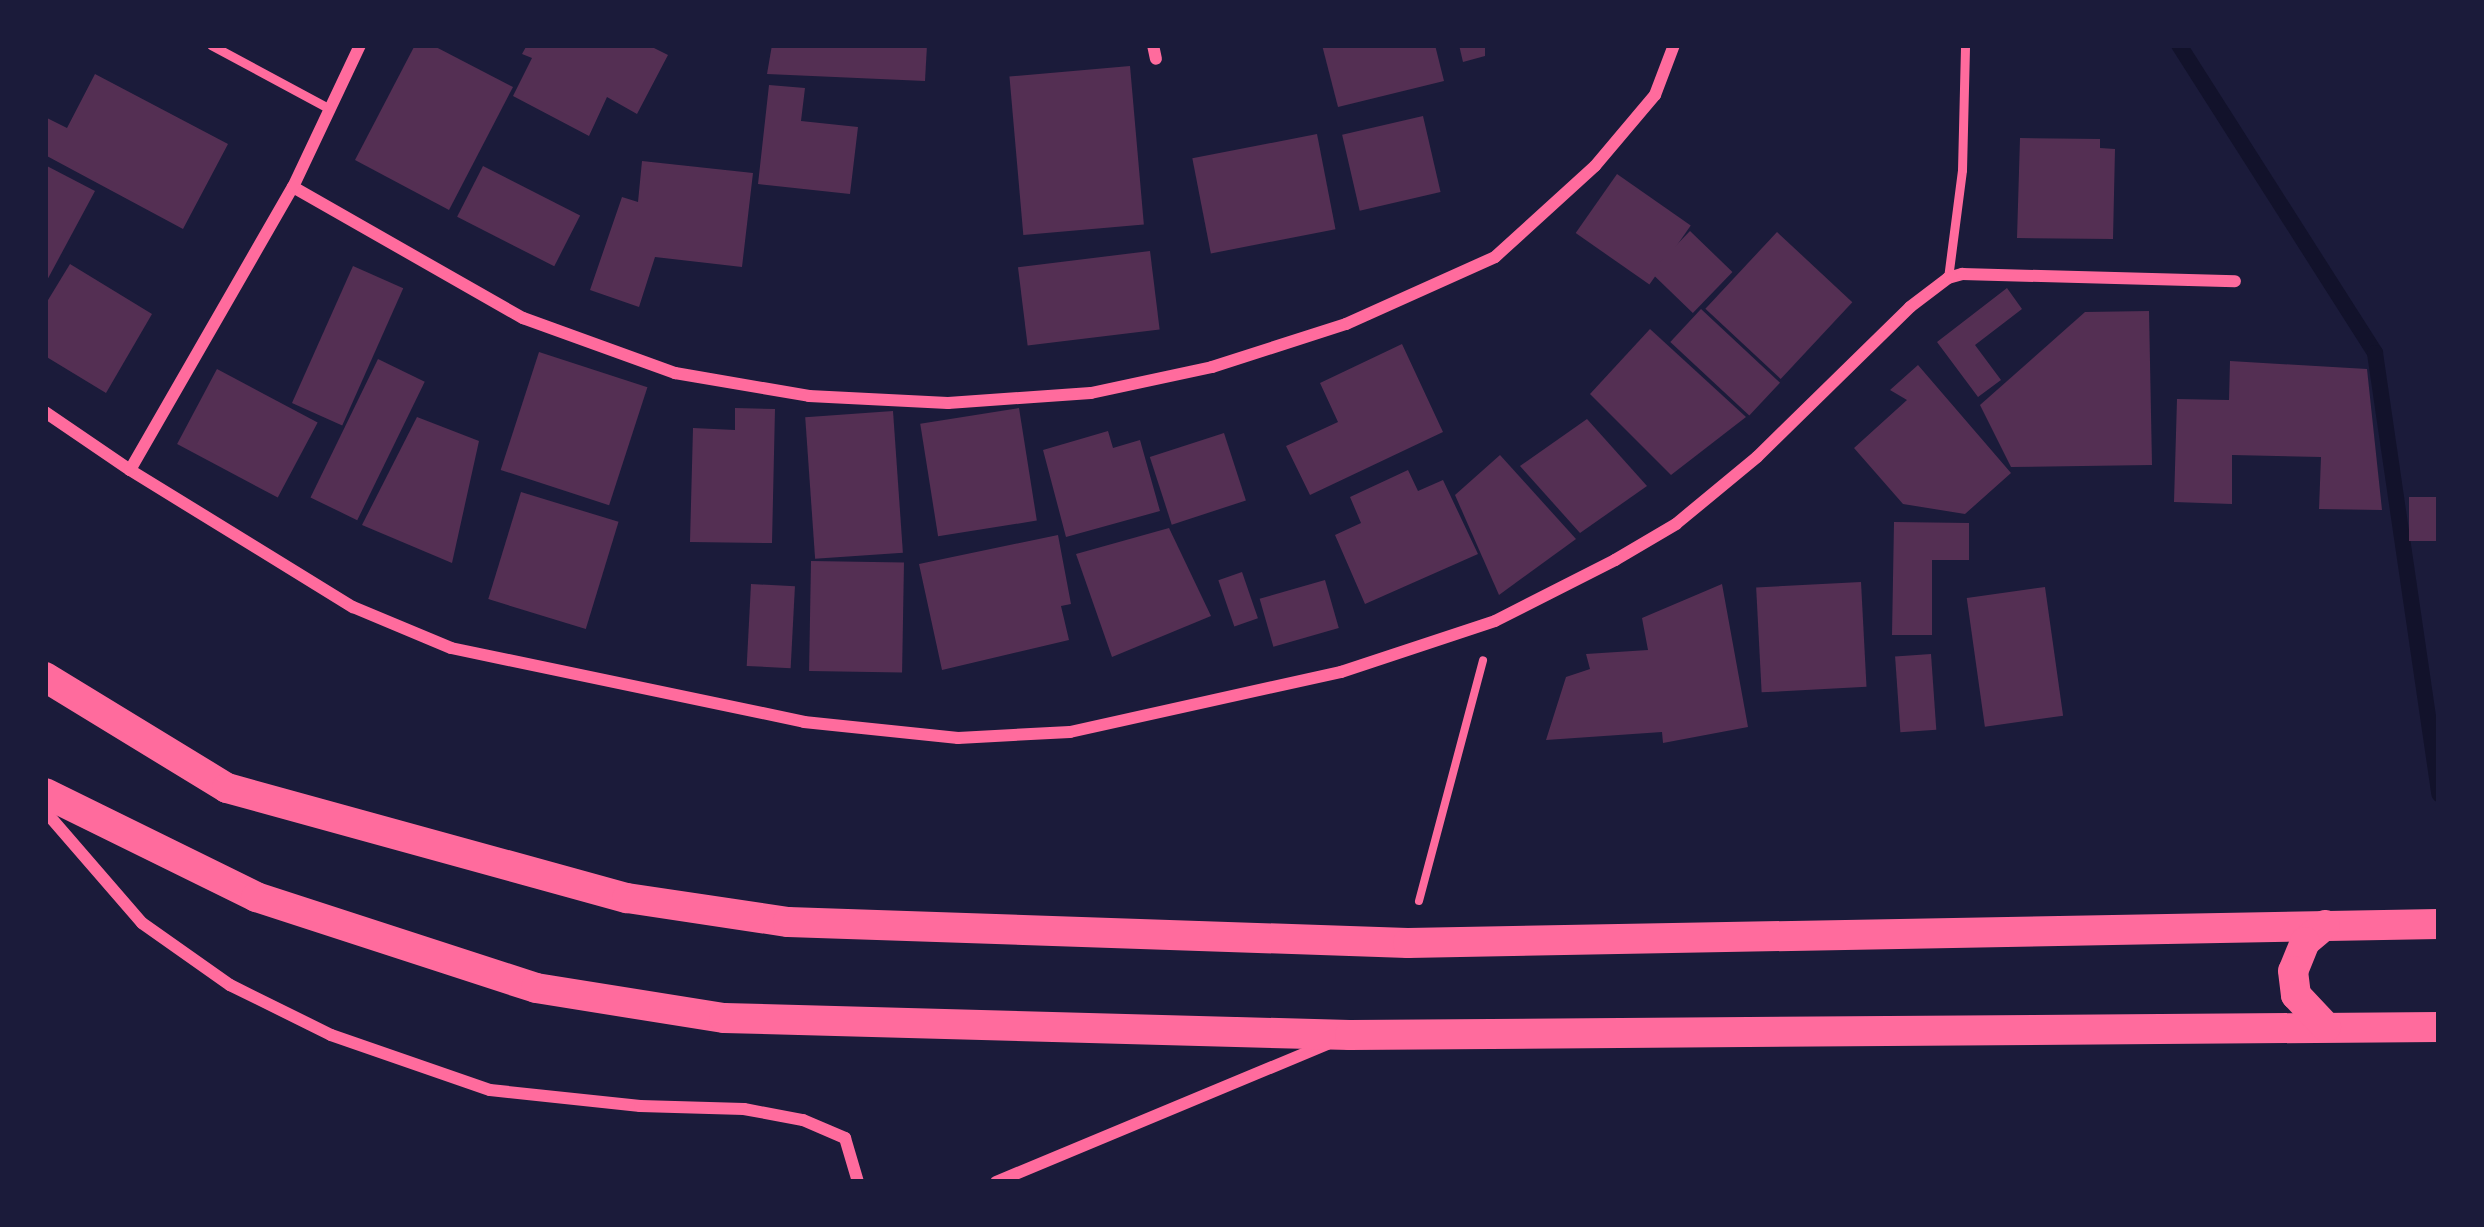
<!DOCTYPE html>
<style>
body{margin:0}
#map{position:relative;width:2484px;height:1227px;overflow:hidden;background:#1b1b3a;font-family:Raleway,sans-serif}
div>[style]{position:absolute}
.stream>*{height:16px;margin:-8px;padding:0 8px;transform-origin:8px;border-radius:8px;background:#12122b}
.building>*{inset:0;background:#542f53;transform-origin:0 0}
.path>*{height:8px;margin:-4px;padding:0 4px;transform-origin:4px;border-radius:4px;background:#ff6b9d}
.service>*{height:9px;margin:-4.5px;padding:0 4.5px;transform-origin:4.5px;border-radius:4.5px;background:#ff6b9d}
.minor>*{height:12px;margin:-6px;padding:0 6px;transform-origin:6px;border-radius:6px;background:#ff6b9d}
.primary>*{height:30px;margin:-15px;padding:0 15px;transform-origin:15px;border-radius:15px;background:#ff6b9d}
span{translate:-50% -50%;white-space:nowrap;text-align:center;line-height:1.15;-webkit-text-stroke:9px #1b1b3a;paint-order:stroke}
.frame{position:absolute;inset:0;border:48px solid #1b1b3a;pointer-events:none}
</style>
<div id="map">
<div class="stream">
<i style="left:2179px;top:45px;width:365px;rotate:57.5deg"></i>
<i style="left:2375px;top:353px;width:446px;rotate:81.7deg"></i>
</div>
<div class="building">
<i style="clip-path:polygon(415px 45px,432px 45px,513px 87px,449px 210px,355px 160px)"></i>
<i style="clip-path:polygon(527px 45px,648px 45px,668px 55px,637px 114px,607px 97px,589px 136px,513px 96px,532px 58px,522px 54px)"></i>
<i style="clip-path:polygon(772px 45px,927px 45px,925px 81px,767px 74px)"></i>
<i style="clip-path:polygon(1322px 45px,1435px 45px,1444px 81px,1338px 107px)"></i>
<i style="clip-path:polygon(1459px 45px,1485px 45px,1485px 56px,1463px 62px)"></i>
<i style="left:1130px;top:66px;width:159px;height:121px;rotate:85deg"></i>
<i style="clip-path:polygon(95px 74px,228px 144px,183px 229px,45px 155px,45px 117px,67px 128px)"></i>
<i style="clip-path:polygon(769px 85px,805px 88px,801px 121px,858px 127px,850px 194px,758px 184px)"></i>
<i style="left:1423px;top:116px;width:78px;height:83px;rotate:77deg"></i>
<i style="left:1317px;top:134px;width:97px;height:127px;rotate:79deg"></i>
<i style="clip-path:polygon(2020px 138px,2100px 139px,2100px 148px,2115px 149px,2113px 239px,2017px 238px)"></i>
<i style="clip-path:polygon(642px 161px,753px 173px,742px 267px,655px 257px,639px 307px,590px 290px,622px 197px,638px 202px)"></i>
<i style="clip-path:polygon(45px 165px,95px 191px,45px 284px)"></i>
<i style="left:483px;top:166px;width:109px;height:57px;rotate:27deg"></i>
<i style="left:1617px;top:174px;width:90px;height:72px;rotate:35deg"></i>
<i style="left:1690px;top:231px;width:59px;height:57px;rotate:44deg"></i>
<i style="left:1777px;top:232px;width:103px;height:105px;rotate:43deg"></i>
<i style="left:1150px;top:251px;width:79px;height:133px;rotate:83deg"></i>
<i style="clip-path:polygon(70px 264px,152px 314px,106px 393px,45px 356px,45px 305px)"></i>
<i style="left:353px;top:266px;width:55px;height:150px;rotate:24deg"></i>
<i style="clip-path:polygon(2007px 288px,2022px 309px,1975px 345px,2001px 380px,1978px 397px,1937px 342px)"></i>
<i style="left:1701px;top:309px;width:108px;height:45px;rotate:43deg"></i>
<i style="clip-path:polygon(2149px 311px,2152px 465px,2011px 467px,1980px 405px,2085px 312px)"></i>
<i style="clip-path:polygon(1650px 329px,1746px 417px,1671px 475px,1590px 394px)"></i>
<i style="clip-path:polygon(1402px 344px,1443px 432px,1310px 495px,1286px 446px,1338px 422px,1320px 383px)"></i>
<i style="left:539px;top:352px;width:114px;height:124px;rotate:18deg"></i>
<i style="left:378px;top:359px;width:52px;height:154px;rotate:26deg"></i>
<i style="clip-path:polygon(2230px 361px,2367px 369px,2382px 510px,2319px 509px,2321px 457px,2232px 455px,2232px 504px,2174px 502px,2177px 399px,2229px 400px)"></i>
<i style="clip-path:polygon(1918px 365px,2011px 473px,1965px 514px,1903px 504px,1854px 448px,1907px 400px,1890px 390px)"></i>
<i style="left:217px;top:369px;width:114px;height:85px;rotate:28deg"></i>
<i style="clip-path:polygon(735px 408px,775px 409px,772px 543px,690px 542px,693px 428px,735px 430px)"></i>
<i style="left:1019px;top:408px;width:114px;height:100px;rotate:81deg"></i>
<i style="left:893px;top:411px;width:142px;height:88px;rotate:86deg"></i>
<i style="clip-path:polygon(417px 417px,479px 441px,452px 563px,362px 525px)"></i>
<i style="clip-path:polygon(1587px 419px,1647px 486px,1580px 533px,1520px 466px)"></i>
<i style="clip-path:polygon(1108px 431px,1113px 448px,1140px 440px,1160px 511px,1066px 537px,1043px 450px)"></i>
<i style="left:1224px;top:433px;width:71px;height:78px;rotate:72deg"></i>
<i style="clip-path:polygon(1500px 455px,1576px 539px,1499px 595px,1455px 495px)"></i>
<i style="clip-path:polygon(1408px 470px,1418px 491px,1443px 480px,1478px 554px,1365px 604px,1335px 535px,1361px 523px,1350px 497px)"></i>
<i style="left:521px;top:492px;width:102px;height:112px;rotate:17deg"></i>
<i style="left:2409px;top:497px;width:30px;height:44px"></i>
<i style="clip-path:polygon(1894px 522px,1969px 523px,1969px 560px,1932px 560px,1932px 635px,1892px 635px)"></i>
<i style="clip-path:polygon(1169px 528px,1211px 616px,1112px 657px,1076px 554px)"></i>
<i style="clip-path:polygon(1058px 535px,1071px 604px,1061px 606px,1069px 640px,942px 670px,919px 564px)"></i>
<i style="left:811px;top:561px;width:93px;height:110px;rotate:1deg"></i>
<i style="left:1242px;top:572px;width:49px;height:25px;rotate:71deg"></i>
<i style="left:1325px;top:580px;width:50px;height:68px;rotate:74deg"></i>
<i style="left:1861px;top:582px;width:105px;height:105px;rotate:87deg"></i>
<i style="left:751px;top:584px;width:44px;height:82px;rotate:3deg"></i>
<i style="clip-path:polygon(1722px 584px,1748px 727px,1663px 743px,1662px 732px,1546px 740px,1566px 677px,1590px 669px,1586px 654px,1648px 650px,1642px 618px)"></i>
<i style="left:2045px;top:587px;width:130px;height:79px;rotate:82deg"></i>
<i style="left:1931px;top:654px;width:76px;height:36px;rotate:86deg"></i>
</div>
<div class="path">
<i style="left:1419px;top:901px;width:249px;rotate:-75.1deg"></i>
</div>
<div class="service">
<i style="left:211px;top:45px;width:133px;rotate:28.3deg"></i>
<i style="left:1948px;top:278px;width:109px;rotate:-82.6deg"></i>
<i style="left:1962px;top:170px;width:125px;rotate:-88.6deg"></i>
</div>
<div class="minor">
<i style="left:1153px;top:45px;width:14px;rotate:78deg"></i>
<i style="left:293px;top:187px;width:265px;rotate:29.7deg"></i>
<i style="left:523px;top:318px;width:162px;rotate:19.9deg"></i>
<i style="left:675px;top:373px;width:136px;rotate:9.7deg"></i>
<i style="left:809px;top:396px;width:139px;rotate:2.9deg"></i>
<i style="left:948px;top:403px;width:143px;rotate:-4deg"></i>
<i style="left:1091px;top:393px;width:124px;rotate:-12.1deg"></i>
<i style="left:1212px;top:367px;width:141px;rotate:-17.8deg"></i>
<i style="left:1346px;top:324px;width:163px;rotate:-24.2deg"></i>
<i style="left:1495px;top:257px;width:135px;rotate:-42.3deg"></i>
<i style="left:1595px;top:166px;width:93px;rotate:-49.8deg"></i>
<i style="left:1655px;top:95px;width:53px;rotate:-69.2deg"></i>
<i style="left:45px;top:412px;width:103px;rotate:34.3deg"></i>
<i style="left:130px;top:470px;width:262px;rotate:31.6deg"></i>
<i style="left:353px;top:607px;width:106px;rotate:22.7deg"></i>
<i style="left:451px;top:648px;width:361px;rotate:11.8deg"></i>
<i style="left:804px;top:722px;width:155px;rotate:5.9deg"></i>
<i style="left:958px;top:738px;width:112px;rotate:-3.1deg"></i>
<i style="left:1070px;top:732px;width:278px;rotate:-12.5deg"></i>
<i style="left:1341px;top:672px;width:162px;rotate:-18.3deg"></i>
<i style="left:1495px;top:621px;width:135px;rotate:-26.9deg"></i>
<i style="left:1615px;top:560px;width:71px;rotate:-30.5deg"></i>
<i style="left:1676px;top:524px;width:105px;rotate:-39.6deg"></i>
<i style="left:1757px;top:457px;width:214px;rotate:-44.4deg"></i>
<i style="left:1910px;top:307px;width:48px;rotate:-37.3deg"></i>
<i style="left:1948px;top:278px;width:15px;rotate:-16deg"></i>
<i style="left:1962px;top:274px;width:273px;rotate:1.5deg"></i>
<i style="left:130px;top:470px;width:327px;rotate:-60.1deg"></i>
<i style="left:293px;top:187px;width:157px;rotate:-64.7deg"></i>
<i style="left:45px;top:811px;width:148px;rotate:49.1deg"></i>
<i style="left:142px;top:923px;width:108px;rotate:35.2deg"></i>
<i style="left:230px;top:985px;width:113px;rotate:26.3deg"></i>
<i style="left:331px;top:1035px;width:168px;rotate:19.1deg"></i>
<i style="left:490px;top:1090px;width:151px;rotate:6.1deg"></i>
<i style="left:640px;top:1106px;width:104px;rotate:1.7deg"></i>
<i style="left:744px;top:1109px;width:60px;rotate:10.6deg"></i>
<i style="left:803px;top:1120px;width:46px;rotate:23.2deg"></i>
<i style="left:845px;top:1138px;width:46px;rotate:73.5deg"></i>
<i style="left:996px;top:1182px;width:359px;rotate:-22.6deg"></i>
</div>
<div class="primary">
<i style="left:45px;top:677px;width:213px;rotate:31.4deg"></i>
<i style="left:227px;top:788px;width:415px;rotate:15.4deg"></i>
<i style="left:627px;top:898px;width:163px;rotate:8.5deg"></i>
<i style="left:788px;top:922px;width:620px;rotate:1.94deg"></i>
<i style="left:1408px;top:943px;width:1031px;rotate:-1.06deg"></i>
<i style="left:45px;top:793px;width:235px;rotate:26.2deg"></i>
<i style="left:256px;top:897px;width:294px;rotate:18deg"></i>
<i style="left:536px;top:988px;width:190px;rotate:9.1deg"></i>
<i style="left:724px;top:1018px;width:626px;rotate:1.56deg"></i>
<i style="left:1350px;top:1035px;width:1089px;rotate:-0.42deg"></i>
<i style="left:2325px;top:925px;width:26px;rotate:140deg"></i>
<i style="left:2305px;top:942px;width:31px;rotate:112deg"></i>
<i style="left:2293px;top:971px;width:24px;rotate:83deg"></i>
<i style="left:2296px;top:995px;width:44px;rotate:46.8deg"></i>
</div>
<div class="frame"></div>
</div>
